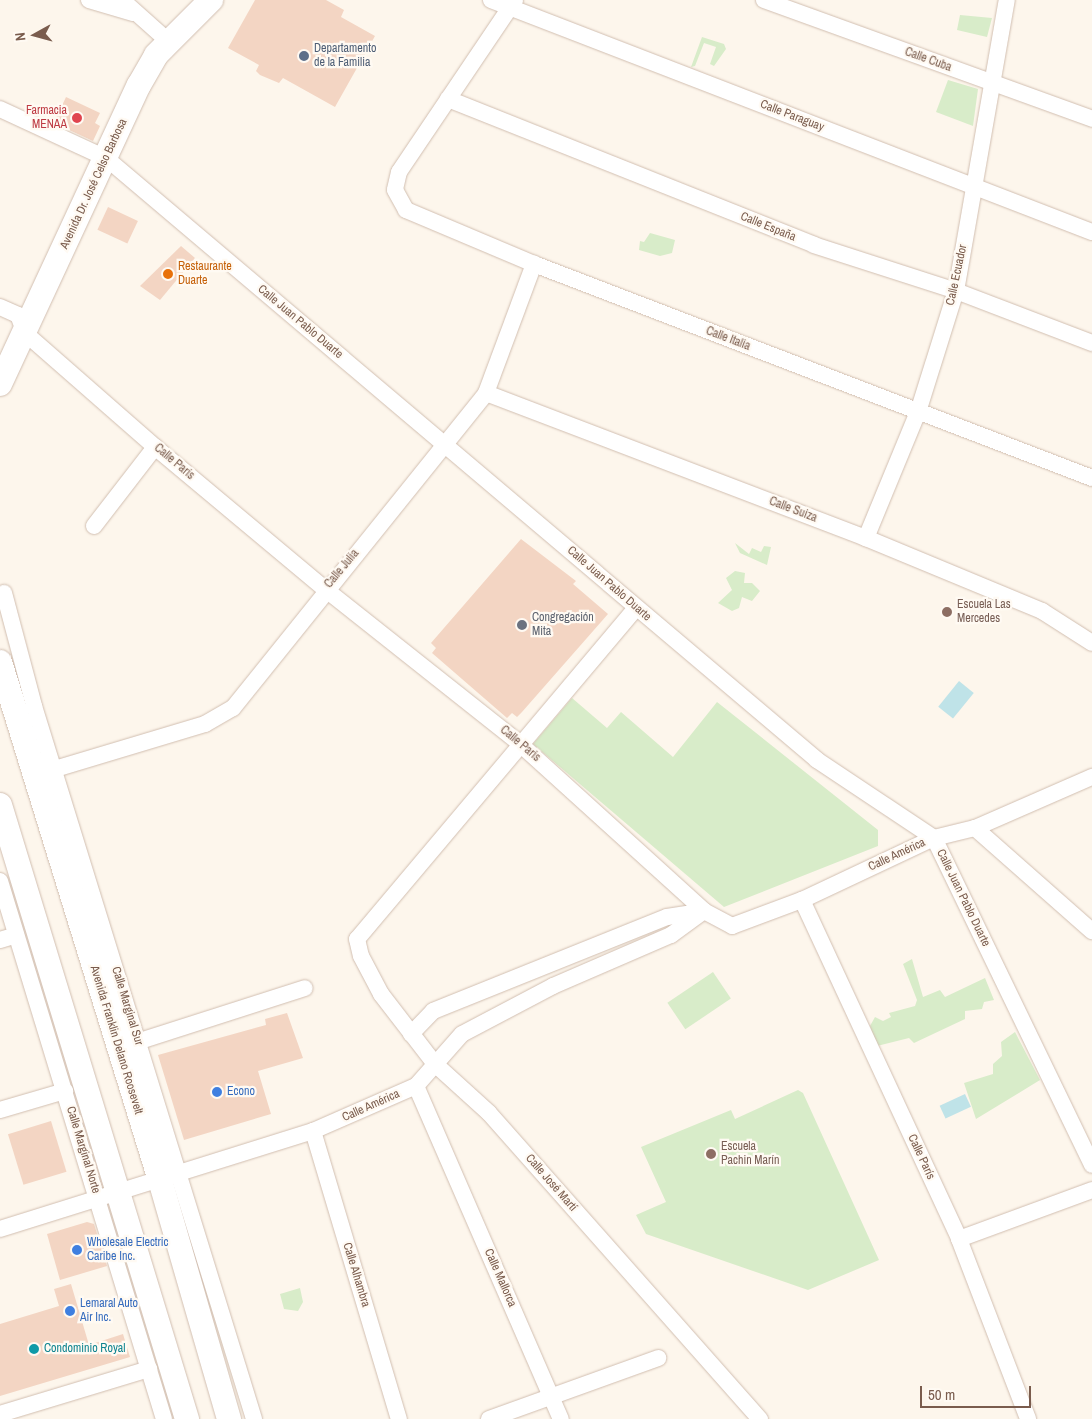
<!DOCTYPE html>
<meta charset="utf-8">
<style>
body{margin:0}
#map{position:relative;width:1092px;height:1419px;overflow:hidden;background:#fdf6ec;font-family:"Archivo Narrow",sans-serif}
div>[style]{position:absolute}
.green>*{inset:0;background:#d8ecc9;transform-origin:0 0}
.water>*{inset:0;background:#bfe3e8;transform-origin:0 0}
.building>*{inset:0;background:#f3d5c3;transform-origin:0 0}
.roads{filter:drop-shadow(0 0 1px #d1beb0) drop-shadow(0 0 1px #d1beb0)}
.street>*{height:16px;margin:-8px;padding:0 8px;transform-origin:8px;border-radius:8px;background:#fff}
.secondary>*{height:24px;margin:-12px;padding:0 12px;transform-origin:12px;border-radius:12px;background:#fff}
.dots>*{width:14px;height:14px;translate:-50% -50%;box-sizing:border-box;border:2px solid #fffaf3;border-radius:50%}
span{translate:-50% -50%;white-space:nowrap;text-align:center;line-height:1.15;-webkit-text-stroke:4.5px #fffaf3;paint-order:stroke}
.service-label{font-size:12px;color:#4e5e75}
.left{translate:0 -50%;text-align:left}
.street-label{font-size:12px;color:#7a5c4d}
.health-label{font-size:12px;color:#be3a42}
.right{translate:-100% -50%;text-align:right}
.food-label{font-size:12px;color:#c56008}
.education-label{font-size:12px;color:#785e54}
.worship-label{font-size:12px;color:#5b616d}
.shop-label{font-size:12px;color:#366cbe}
.culture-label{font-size:12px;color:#0d838f}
.north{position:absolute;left:10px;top:10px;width:50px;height:50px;-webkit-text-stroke:4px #fffaf3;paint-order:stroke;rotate:263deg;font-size:14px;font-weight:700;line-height:20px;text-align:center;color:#7a5c4d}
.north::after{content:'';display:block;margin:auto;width:18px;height:22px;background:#7a5c4d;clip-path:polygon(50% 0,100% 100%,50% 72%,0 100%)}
.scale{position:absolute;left:920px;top:1386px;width:111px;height:22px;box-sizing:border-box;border:2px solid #7a5c4d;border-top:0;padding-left:6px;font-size:15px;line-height:18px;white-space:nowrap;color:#7a5c4d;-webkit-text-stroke:4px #fffaf3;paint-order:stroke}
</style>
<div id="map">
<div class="green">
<i style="clip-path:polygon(960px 15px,992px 18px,987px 37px,957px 30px)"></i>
<i style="clip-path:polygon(702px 37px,724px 44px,726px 49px,714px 66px,710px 64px,716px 47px,704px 43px,695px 66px,691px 67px)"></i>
<i style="clip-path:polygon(948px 80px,978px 89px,973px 126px,936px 112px)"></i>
<i style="clip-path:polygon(650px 233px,675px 240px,672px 253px,660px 256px,639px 250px,640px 241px,644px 242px)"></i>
<i style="clip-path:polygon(735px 543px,749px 554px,752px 548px,761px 552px,764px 546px,771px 547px,767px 565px,740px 553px)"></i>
<i style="clip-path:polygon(735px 571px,745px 573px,744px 583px,752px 583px,760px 591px,752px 601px,742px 597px,739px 608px,732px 611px,718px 603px,732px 590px,726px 578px)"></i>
<i style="clip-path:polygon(572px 698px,607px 728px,621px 712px,673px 757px,717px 702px,878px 830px,878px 846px,724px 907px,533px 744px)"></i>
<i style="clip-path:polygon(912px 959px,923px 997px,940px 990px,945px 997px,985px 978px,994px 1000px,984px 1002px,982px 1009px,965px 1011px,965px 1019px,914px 1043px,909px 1038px,877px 1046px,870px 1026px,875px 1017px,883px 1021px,891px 1017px,889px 1013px,915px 1006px,917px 1000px,903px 964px)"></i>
<i style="left:713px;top:972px;width:32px;height:55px;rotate:56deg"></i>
<i style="clip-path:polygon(1015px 1032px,1040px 1080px,976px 1119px,964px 1083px,993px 1074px,993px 1064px,1002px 1056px,1001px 1042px)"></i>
<i style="clip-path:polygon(798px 1090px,803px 1093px,879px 1260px,808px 1290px,646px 1234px,636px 1215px,666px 1202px,641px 1147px,731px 1110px,735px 1119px)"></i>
<i style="clip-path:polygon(300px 1288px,303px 1302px,298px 1311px,284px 1309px,280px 1294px)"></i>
</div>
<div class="water">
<i style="left:959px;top:681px;width:19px;height:33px;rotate:39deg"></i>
<i style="left:965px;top:1094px;width:14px;height:28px;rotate:65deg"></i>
</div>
<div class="building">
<i style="clip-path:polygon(255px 0,326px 0,344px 10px,341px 17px,375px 36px,335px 107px,283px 78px,279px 83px,260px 75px,256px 71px,259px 65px,228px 48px)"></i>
<i style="clip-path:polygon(66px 97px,100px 113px,95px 123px,100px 126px,93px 141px,54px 123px)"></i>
<i style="left:108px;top:207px;width:33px;height:25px;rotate:25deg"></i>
<i style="clip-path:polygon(181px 246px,195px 258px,160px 300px,140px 286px)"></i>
<i style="clip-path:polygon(521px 539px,576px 581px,573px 584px,608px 614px,522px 712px,517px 717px,512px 713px,507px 718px,432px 653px,436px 648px,431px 643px)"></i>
<i style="clip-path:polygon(287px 1013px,303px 1058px,258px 1071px,271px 1114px,184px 1140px,158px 1055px,266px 1025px,265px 1019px)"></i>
<i style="left:51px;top:1121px;width:53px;height:45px;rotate:73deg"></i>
<i style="clip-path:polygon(87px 1222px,94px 1224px,107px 1266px,60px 1280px,47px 1234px)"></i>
<i style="clip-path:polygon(71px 1284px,89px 1345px,123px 1334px,130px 1357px,0 1396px,0 1324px,59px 1306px,54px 1289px)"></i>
</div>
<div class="roads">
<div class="street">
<i style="left:89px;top:0;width:46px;rotate:16.5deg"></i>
<i style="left:122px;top:0;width:62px;rotate:41.7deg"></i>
<i style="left:491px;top:0;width:644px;rotate:21.11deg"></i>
<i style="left:515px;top:0;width:207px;rotate:124deg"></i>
<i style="left:399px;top:172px;width:18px;rotate:103deg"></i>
<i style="left:395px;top:190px;width:23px;rotate:61deg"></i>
<i style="left:406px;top:210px;width:139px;rotate:22.9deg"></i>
<i style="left:534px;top:264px;width:598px;rotate:20.98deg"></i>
<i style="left:764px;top:0;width:349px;rotate:19.9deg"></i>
<i style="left:448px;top:99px;width:394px;rotate:21.7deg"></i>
<i style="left:814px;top:245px;width:149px;rotate:17.9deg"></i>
<i style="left:956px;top:291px;width:146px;rotate:20.9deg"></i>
<i style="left:0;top:109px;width:117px;rotate:24.8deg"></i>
<i style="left:106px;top:158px;width:932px;rotate:40.25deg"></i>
<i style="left:817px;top:760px;width:141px;rotate:33.7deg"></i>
<i style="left:934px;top:838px;width:363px;rotate:64.2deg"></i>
<i style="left:0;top:307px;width:20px;rotate:24deg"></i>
<i style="left:18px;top:315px;width:19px;rotate:69deg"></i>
<i style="left:25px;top:333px;width:173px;rotate:41.2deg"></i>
<i style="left:155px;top:447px;width:222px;rotate:39.9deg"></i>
<i style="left:325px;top:589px;width:248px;rotate:38.4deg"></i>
<i style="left:519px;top:743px;width:250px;rotate:42.2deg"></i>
<i style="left:704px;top:911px;width:32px;rotate:28deg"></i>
<i style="left:732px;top:926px;width:75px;rotate:-20.4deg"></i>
<i style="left:802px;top:900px;width:146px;rotate:-25.2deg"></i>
<i style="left:934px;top:838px;width:42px;rotate:-13.7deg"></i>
<i style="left:975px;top:828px;width:128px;rotate:-23.6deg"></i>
<i style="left:486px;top:393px;width:407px;rotate:20.9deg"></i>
<i style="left:866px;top:538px;width:191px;rotate:22.5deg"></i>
<i style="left:1042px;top:611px;width:59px;rotate:32.6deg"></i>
<i style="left:94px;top:526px;width:100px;rotate:-52.3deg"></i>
<i style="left:866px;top:538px;width:136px;rotate:-67.6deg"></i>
<i style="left:918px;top:412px;width:127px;rotate:-72.6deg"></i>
<i style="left:956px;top:291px;width:295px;rotate:-80.1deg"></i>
<i style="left:4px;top:593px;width:117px;rotate:75.1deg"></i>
<i style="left:34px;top:706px;width:746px;rotate:72.85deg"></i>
<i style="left:636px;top:608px;width:433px;rotate:130.1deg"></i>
<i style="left:357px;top:939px;width:17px;rotate:77deg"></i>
<i style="left:361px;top:956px;width:43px;rotate:62.2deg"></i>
<i style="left:381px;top:994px;width:88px;rotate:52.4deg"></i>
<i style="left:435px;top:1064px;width:73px;rotate:42.2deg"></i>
<i style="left:489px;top:1113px;width:409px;rotate:48.5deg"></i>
<i style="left:55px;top:769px;width:157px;rotate:-16.7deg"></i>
<i style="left:205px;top:724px;width:32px;rotate:-30deg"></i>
<i style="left:233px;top:708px;width:404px;rotate:-51.2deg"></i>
<i style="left:486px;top:393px;width:138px;rotate:-69.6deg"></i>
<i style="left:975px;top:828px;width:156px;rotate:41.4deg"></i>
<i style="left:0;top:881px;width:562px;rotate:73.05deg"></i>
<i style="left:802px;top:900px;width:374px;rotate:65.1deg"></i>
<i style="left:959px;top:1239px;width:193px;rotate:69deg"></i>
<i style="left:0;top:940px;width:17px;rotate:-17deg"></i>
<i style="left:411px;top:1034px;width:32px;rotate:-46deg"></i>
<i style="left:433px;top:1011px;width:252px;rotate:-21.9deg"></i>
<i style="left:667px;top:917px;width:33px;rotate:-9deg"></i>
<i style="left:137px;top:1042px;width:176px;rotate:-17.8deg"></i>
<i style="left:416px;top:1086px;width:363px;rotate:66.5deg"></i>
<i style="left:0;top:1110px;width:68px;rotate:-16.3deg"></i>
<i style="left:313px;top:1131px;width:301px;rotate:73.4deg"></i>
<i style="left:0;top:1229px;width:328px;rotate:-17.4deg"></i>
<i style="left:313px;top:1131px;width:112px;rotate:-23.6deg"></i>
<i style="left:416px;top:1086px;width:69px;rotate:-48.5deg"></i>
<i style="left:462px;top:1034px;width:103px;rotate:-27.8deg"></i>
<i style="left:553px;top:986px;width:129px;rotate:-23.4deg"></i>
<i style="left:671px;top:935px;width:41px;rotate:-36deg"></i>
<i style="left:959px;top:1239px;width:142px;rotate:-20.2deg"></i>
<i style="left:0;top:1414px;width:156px;rotate:-16.8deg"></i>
<i style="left:489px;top:1419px;width:180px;rotate:-19.8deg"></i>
</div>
<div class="secondary">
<i style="left:0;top:384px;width:330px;rotate:-65.1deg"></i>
<i style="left:139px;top:85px;width:34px;rotate:-60deg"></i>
<i style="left:156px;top:55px;width:78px;rotate:-45deg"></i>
<i style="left:0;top:662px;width:542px;rotate:72.84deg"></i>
<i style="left:160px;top:1180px;width:249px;rotate:73.9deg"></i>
<i style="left:0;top:805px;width:642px;rotate:73.06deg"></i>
</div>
</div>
<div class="dots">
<i style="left:304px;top:56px;background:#5c6f8a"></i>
<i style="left:77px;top:118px;background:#e0444e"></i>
<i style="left:168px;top:274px;background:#e8710a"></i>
<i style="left:947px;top:612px;background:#8d6e63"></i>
<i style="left:522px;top:625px;background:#6b7280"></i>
<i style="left:217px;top:1092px;background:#3f7fe0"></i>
<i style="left:711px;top:1154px;background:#8d6e63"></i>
<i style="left:77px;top:1250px;background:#3f7fe0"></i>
<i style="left:70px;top:1311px;background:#3f7fe0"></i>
<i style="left:34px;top:1349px;background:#0f9aa8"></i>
</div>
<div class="service-label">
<span class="left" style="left:314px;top:56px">Departamento<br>de la Familia</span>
</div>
<div class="street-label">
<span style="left:928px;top:60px;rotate:20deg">Calle Cuba</span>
<span style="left:792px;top:116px;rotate:21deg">Calle Paraguay</span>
<span style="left:94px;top:184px;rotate:-65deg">Avenida Dr. José Celso Barbosa</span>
<span style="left:768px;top:227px;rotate:22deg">Calle España</span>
<span style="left:957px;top:275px;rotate:-78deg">Calle Ecuador</span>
<span style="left:300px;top:322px;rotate:40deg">Calle Juan Pablo Duarte</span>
<span style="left:728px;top:339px;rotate:21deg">Calle Italia</span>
<span style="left:174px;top:462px;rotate:40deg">Calle París</span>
<span style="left:793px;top:510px;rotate:21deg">Calle Suiza</span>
<span style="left:342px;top:569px;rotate:-50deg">Calle Julia</span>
<span style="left:609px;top:584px;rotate:41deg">Calle Juan Pablo Duarte</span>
<span style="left:520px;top:744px;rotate:40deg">Calle Paris</span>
<span style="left:897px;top:855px;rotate:-25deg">Calle América</span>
<span style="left:963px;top:898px;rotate:64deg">Calle Juan Pablo Duarte</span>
<span style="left:127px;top:1006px;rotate:73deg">Calle Marginal Sur</span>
<span style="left:116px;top:1040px;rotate:73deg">Avenida Franklin Delano Roosevelt</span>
<span style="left:371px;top:1106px;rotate:-24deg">Calle América</span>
<span style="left:83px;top:1150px;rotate:73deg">Calle Marginal Norte</span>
<span style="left:921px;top:1157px;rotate:65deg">Calle París</span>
<span style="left:551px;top:1183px;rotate:49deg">Calle José Martí</span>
<span style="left:356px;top:1275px;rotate:73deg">Calle Alhambra</span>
<span style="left:500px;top:1278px;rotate:66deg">Calle Mallorca</span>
</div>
<div class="health-label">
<span class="right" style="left:67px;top:118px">Farmacia<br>MENAA</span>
</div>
<div class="food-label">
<span class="left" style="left:178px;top:274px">Restaurante<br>Duarte</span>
</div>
<div class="education-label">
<span class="left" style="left:957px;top:612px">Escuela Las<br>Mercedes</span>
<span class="left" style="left:721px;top:1154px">Escuela<br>Pachin Marín</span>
</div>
<div class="worship-label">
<span class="left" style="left:532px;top:625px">Congregación<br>Mita</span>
</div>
<div class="shop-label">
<span class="left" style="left:227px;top:1092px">Econo</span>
<span class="left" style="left:87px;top:1250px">Wholesale Electric<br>Caribe Inc.</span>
<span class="left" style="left:80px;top:1311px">Lemaral Auto<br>Air Inc.</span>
</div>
<div class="culture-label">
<span class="left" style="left:44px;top:1349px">Condominio Royal</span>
</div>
<div class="north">N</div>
<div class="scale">50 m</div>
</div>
